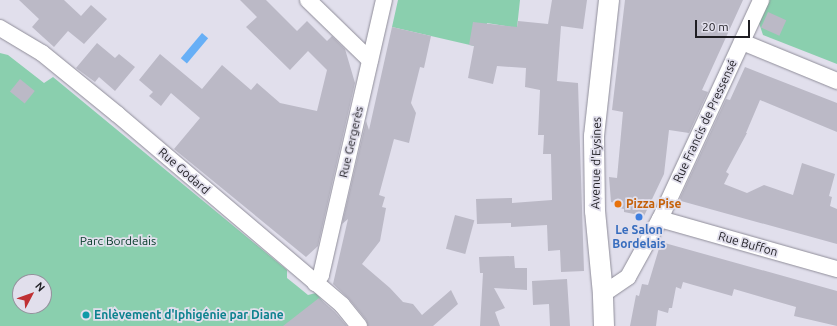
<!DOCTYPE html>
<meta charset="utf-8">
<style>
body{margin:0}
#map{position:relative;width:837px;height:326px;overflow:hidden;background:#e1dfec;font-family:Ubuntu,sans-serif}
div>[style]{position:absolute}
.green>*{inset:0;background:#8acfae}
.water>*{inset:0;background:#67aff6;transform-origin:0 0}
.building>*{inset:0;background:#bbb9c6;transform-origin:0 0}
.roads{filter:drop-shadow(0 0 1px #8f8d99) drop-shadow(0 0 1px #8f8d99)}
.minor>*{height:16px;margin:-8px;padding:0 8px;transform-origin:8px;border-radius:8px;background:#fff}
.tertiary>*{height:20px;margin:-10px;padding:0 10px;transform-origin:10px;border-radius:10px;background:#fff}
.dots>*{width:11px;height:11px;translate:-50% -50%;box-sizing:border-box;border:2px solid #e1dfec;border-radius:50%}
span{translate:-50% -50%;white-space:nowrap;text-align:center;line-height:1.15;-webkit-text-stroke:3.5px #e1dfec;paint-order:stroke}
.street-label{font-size:12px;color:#1f1e23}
.food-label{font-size:12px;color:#c56008;font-weight:700}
.left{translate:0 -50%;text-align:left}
.shop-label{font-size:12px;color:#366cbe;font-weight:700}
.park-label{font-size:12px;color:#023825}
.culture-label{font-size:12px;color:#0d838f;font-weight:700}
.north{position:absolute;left:12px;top:274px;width:40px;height:40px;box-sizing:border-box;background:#e1dfec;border:1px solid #93929c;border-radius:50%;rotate:49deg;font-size:11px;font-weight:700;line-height:16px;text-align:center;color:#1f1e23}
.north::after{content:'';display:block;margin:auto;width:14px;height:18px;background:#bf3033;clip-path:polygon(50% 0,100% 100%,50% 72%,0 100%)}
.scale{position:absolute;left:695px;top:20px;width:55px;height:18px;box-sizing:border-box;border:2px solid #1f1e23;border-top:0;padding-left:5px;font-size:12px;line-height:14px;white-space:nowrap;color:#1f1e23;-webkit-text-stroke:3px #e1dfec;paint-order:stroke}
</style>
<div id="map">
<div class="green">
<i style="clip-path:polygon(398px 0,520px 0,517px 28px,487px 23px,483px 48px,392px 27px)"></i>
<i style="clip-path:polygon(768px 0,837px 0,837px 64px,763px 35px,758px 20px)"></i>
<i style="clip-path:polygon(evenodd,0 53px,8px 55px,44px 83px,53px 77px,287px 270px,287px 278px,297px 286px,308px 295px,316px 293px,342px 326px,0 326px,0 53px,20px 282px,44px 282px,44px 306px,20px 306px,20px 282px)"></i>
</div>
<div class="water">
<i style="left:202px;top:33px;width:8px;height:33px;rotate:40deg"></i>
</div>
<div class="building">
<i style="clip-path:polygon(19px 0,64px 0,81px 16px,91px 5px,107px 19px,84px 44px,68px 31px,54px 47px,32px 27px,39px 19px)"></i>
<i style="clip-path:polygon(240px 0,266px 0,297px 31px,307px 21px,327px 41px,332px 36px,345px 49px,355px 83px,318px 246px,306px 257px,174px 149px,200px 118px,171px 93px,161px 106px,149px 96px,153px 92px,139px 80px,160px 54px,202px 89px,222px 65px,251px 90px,257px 83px,280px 103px,317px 111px,327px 70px,308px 51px,290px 70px,246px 27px,257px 17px)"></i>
<i style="clip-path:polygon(552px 0,587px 0,583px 29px,561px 26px,557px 81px,578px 83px,584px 271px,561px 272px,560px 250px,548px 251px,547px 225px,511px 227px,511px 223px,477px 224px,476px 199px,512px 198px,512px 203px,552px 200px,551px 154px,543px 154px,544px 135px,538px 135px,540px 90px,525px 87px,526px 68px,497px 66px,493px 84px,468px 78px,474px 46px,469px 45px,473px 22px,517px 27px,518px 21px,548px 24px)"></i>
<i style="clip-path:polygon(625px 0,743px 0,702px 90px,708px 92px,689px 133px,669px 130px,664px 174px,644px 216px,624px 212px,624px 209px,615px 207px,615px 203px,611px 202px,609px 177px,617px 178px,623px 112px,612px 110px)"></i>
<i style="left:768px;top:12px;width:20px;height:17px;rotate:24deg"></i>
<i style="clip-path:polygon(392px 27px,431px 36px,424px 68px,420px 67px,411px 103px,416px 113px,409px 143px,394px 139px,379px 195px,385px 197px,382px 207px,386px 208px,380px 241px,362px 264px,390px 288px,403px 302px,413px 304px,422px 315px,451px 290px,458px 304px,433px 326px,368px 326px,366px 320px,349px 299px,333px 284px,348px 219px,342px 224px,366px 121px,369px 130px)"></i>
<i style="clip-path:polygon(97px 43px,115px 58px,119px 54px,135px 67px,115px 91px,99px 77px,95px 82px,76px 68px)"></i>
<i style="clip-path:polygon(745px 67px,837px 103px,837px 132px,760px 100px,746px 133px,747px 133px,726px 172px,729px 174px,724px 184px,747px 193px,764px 185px,793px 195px,802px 163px,835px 174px,829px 196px,832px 197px,830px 206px,837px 209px,837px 244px,681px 201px,680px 198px,726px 99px,730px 100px)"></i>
<i style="left:20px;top:79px;width:19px;height:16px;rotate:39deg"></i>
<i style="left:455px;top:215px;width:20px;height:35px;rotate:15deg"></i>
<i style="clip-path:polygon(661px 242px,837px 291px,837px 326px,794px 316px,796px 307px,734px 289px,732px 296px,683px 282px,681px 289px,676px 287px,672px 308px,669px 308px,668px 313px,658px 310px,656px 326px,630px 326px,636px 295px,639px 296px,642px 284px,648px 285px)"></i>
<i style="clip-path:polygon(514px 256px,515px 268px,527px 268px,527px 290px,494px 288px,505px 308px,495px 312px,500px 326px,480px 326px,483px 273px,480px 273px,479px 257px)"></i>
<i style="clip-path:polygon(567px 279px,570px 326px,550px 326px,549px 304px,533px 305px,532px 281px)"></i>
<i style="clip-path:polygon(319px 298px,335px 312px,347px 326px,283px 326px)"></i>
</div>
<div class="roads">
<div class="minor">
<i style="left:308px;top:0;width:86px;rotate:44.1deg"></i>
<i style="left:0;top:28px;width:49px;rotate:30.8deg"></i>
<i style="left:42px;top:53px;width:97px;rotate:39.1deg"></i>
<i style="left:117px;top:114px;width:295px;rotate:40.3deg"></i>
<i style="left:342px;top:305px;width:27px;rotate:51deg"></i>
<i style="left:742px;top:42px;width:103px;rotate:22.3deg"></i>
<i style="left:660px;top:219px;width:184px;rotate:15.8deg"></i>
<i style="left:315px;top:283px;width:10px;rotate:-53deg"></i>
<i style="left:321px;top:275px;width:282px;rotate:-77.1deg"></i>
<i style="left:603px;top:294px;width:30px;rotate:-34deg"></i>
<i style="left:628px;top:277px;width:66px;rotate:-61.1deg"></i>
<i style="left:660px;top:219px;width:241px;rotate:-65.2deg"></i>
</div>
<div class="tertiary">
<i style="left:604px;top:326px;width:32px;rotate:-92deg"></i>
<i style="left:603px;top:294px;width:83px;rotate:-95.5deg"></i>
<i style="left:595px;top:211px;width:75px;rotate:-90.8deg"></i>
<i style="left:594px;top:136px;width:137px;rotate:-83.7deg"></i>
</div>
</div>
<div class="dots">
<i style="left:618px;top:204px;background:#e8710a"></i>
<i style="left:639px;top:217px;background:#3f7fe0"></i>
<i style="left:86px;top:315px;background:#0f9aa8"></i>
</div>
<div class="street-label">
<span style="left:705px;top:121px;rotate:-65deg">Rue Francis de Pressensé</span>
<span style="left:351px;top:142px;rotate:-77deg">Rue Gergerès</span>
<span style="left:596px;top:163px;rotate:-89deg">Avenue d'Eysines</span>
<span style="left:184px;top:171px;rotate:41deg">Rue Godard</span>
<span style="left:748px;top:244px;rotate:16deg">Rue Buffon</span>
</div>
<div class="food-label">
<span class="left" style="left:626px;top:204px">Pizza Pise</span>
</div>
<div class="shop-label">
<span style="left:639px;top:237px">Le Salon<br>Bordelais</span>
</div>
<div class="park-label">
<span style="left:118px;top:241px">Parc Bordelais</span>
</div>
<div class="culture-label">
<span class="left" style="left:94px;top:315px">Enlèvement d'Iphigénie par Diane</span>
</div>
<div class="north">N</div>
<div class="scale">20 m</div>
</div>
